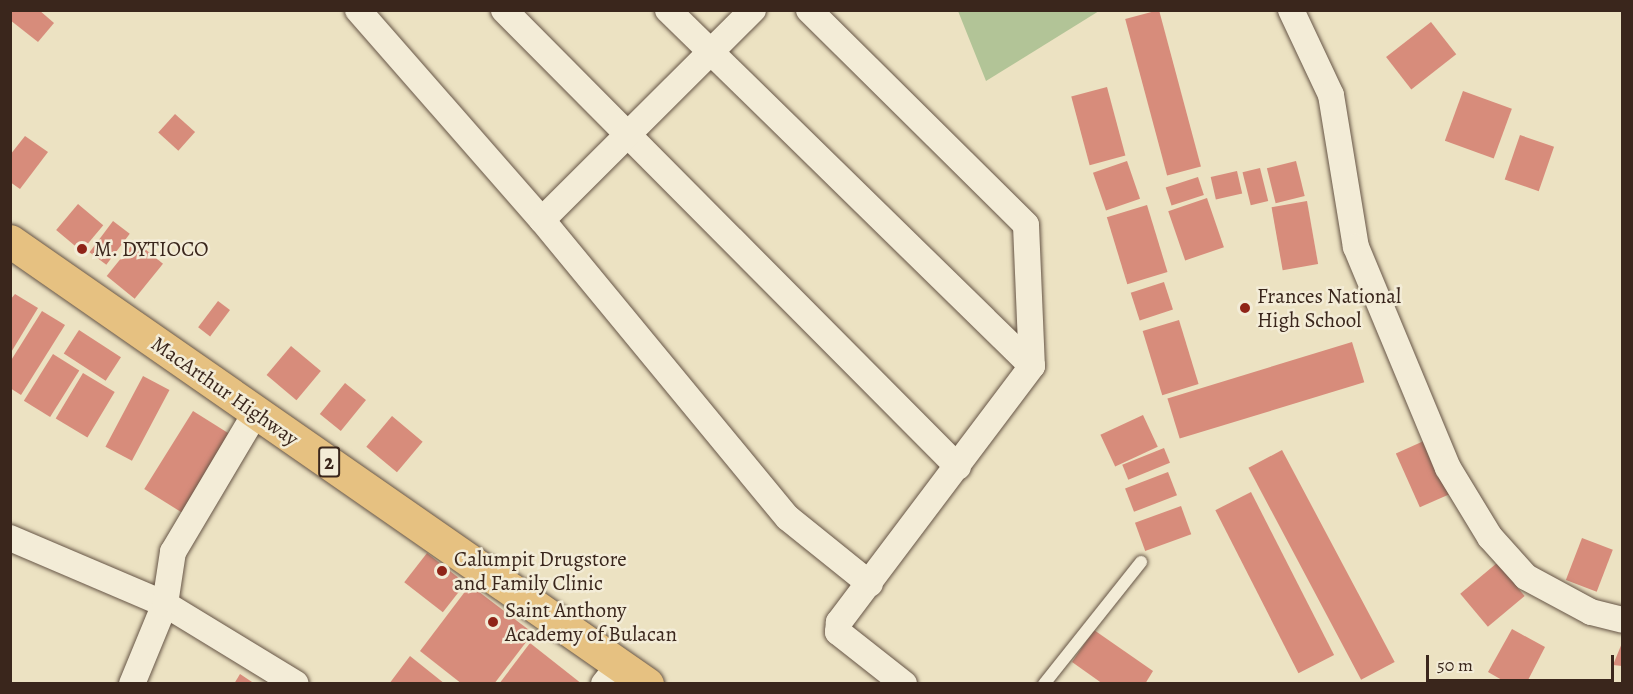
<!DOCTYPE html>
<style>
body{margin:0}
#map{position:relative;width:1633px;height:694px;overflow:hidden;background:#ece2c2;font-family:Alegreya,serif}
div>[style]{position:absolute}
.green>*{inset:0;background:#b2c497}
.building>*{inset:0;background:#d78c7b;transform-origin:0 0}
.roads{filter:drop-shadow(0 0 2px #665546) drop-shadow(0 0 2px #665546)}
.lane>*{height:12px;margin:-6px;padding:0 6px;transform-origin:6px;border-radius:6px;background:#f3ecd7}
.street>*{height:26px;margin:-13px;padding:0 13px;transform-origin:13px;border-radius:13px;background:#f3ecd7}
.highway>*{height:33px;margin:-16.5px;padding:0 16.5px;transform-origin:16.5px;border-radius:16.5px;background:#e6c181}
.dots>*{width:16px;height:16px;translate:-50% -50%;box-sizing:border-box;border:3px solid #f3ecd7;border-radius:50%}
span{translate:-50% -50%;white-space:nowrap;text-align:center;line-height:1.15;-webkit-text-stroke:5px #f3ecd7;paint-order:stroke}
.shield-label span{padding:2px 4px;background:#f3ecd7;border:2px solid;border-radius:4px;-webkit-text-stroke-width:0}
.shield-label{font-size:20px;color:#3a261c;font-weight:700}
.poi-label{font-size:21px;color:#3a261c}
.left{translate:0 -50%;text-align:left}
.street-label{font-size:21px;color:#3a261c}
.frame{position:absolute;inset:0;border:12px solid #3a261c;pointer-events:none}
.scale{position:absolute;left:1426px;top:655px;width:188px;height:27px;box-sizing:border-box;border:3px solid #3a261c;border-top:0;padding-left:8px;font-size:18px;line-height:21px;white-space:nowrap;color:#3a261c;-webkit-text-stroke:4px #f3ecd7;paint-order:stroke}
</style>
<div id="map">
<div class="green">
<i style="clip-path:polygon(958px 11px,1099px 11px,986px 81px)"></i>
</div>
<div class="building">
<i style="clip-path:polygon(10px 10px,39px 10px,54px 23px,38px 42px,10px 20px)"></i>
<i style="left:1159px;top:10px;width:162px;height:35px;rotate:75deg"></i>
<i style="left:1431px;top:22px;width:41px;height:57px;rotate:52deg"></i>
<i style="left:1107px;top:87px;width:71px;height:37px;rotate:75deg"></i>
<i style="left:1463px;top:91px;width:52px;height:53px;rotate:20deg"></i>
<i style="left:175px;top:114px;width:27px;height:25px;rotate:42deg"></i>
<i style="left:1520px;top:135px;width:36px;height:47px;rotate:19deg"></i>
<i style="clip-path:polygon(25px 136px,48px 152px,20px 189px,10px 182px,10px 155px)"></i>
<i style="left:1127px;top:161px;width:40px;height:36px;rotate:71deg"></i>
<i style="left:1296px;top:161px;width:36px;height:30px;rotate:76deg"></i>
<i style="left:1260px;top:168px;width:34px;height:18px;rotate:76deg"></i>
<i style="left:1237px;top:171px;width:23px;height:27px;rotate:77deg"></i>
<i style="left:1198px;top:177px;width:19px;height:34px;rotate:72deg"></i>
<i style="left:1207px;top:198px;width:52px;height:41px;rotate:71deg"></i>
<i style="left:1307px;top:201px;width:64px;height:36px;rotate:80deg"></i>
<i style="left:78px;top:204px;width:33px;height:34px;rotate:40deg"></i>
<i style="left:1147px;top:205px;width:70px;height:42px;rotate:73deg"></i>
<i style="left:113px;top:221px;width:21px;height:39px;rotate:37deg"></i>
<i style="left:135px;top:241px;width:36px;height:45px;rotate:39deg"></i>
<i style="left:1164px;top:282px;width:29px;height:35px;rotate:72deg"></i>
<i style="clip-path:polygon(15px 294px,38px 308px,10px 354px,10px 300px)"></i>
<i style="left:218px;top:301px;width:15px;height:33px;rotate:37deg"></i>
<i style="clip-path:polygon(42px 311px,65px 325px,21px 395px,10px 388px,10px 362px)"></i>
<i style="left:1179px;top:320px;width:67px;height:38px;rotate:73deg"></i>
<i style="left:79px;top:330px;width:50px;height:28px;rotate:33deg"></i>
<i style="left:1352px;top:342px;width:42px;height:193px;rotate:73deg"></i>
<i style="left:291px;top:346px;width:39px;height:38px;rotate:40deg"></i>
<i style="left:53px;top:354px;width:31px;height:55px;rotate:32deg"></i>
<i style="left:83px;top:373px;width:37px;height:53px;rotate:31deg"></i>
<i style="left:143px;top:376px;width:30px;height:80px;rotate:28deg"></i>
<i style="left:345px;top:383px;width:27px;height:40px;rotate:39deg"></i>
<i style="left:193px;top:411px;width:47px;height:92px;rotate:32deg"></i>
<i style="left:1143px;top:415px;width:35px;height:47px;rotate:65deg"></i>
<i style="left:392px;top:416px;width:40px;height:40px;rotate:40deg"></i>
<i style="left:1426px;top:440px;width:59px;height:33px;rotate:66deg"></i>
<i style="left:1164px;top:448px;width:16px;height:45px;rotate:68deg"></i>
<i style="left:1282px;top:450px;width:240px;height:38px;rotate:62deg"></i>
<i style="left:1168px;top:472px;width:25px;height:46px;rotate:69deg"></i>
<i style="left:1251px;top:492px;width:183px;height:40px;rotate:63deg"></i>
<i style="left:1181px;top:506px;width:30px;height:49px;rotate:70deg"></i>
<i style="left:1582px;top:538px;width:33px;height:45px;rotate:21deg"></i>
<i style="left:427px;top:553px;width:49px;height:37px;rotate:38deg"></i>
<i style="left:1497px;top:563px;width:43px;height:48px;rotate:50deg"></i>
<i style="clip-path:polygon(470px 585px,533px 633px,494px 684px,462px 684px,420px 651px)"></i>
<i style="clip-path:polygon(1512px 629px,1545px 647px,1526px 684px,1509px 684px,1488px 672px)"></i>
<i style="clip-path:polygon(1094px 630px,1153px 671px,1145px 684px,1103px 684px,1072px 662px)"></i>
<i style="clip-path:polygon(530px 643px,582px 684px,499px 684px)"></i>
<i style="clip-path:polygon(1622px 643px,1622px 666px,1613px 665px)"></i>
<i style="clip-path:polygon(410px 656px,445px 684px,389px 684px)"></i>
<i style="clip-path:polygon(240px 674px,255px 684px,234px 684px)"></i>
</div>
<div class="roads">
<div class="lane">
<i style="left:1044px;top:684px;width:156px;rotate:-51.5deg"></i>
</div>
<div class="street">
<i style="left:358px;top:10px;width:279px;rotate:48.8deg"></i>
<i style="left:542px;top:220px;width:386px;rotate:50.5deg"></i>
<i style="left:788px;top:518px;width:105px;rotate:38.8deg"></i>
<i style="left:504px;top:10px;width:644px;rotate:45.19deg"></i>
<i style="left:668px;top:10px;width:509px;rotate:44.36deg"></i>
<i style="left:809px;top:10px;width:305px;rotate:44.7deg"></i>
<i style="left:1026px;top:225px;width:141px;rotate:87.6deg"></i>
<i style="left:1032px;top:366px;width:321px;rotate:127deg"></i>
<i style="left:839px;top:622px;width:10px;rotate:96deg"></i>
<i style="left:838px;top:632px;width:84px;rotate:38.2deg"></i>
<i style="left:1291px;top:10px;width:94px;rotate:64.8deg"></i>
<i style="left:1331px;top:95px;width:154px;rotate:80.7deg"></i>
<i style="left:1356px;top:247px;width:239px;rotate:67.4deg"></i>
<i style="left:1448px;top:468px;width:81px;rotate:58.7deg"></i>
<i style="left:1490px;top:537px;width:54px;rotate:48deg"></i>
<i style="left:1526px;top:577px;width:74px;rotate:28.3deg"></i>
<i style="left:1591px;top:612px;width:32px;rotate:14deg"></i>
<i style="left:542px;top:220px;width:298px;rotate:-44.9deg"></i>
<i style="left:10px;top:538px;width:168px;rotate:23.1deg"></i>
<i style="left:165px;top:604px;width:153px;rotate:31.4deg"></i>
<i style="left:132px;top:684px;width:87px;rotate:-67.6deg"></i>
<i style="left:165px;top:604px;width:53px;rotate:-81.3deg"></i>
<i style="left:173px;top:552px;width:163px;rotate:-59.3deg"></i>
<i style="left:604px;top:684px;width:26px;rotate:-51deg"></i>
</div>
<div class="highway">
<i style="left:10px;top:241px;width:776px;rotate:34.82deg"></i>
</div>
</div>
<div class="dots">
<i style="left:82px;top:249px;background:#8f2418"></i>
<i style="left:1245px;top:308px;background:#8f2418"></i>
<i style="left:442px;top:571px;background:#8f2418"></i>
<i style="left:493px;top:622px;background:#8f2418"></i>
</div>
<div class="shield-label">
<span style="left:329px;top:462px">2</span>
</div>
<div class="poi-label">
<span class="left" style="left:94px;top:249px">M. DYTIOCO</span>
<span class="left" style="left:1257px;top:308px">Frances National<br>High School</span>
<span class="left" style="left:454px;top:571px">Calumpit Drugstore<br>and Family Clinic</span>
<span class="left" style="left:505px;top:622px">Saint Anthony<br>Academy of Bulacan</span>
</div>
<div class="street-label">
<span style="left:225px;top:391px;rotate:35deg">MacArthur Highway</span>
</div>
<div class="frame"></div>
<div class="scale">50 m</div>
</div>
